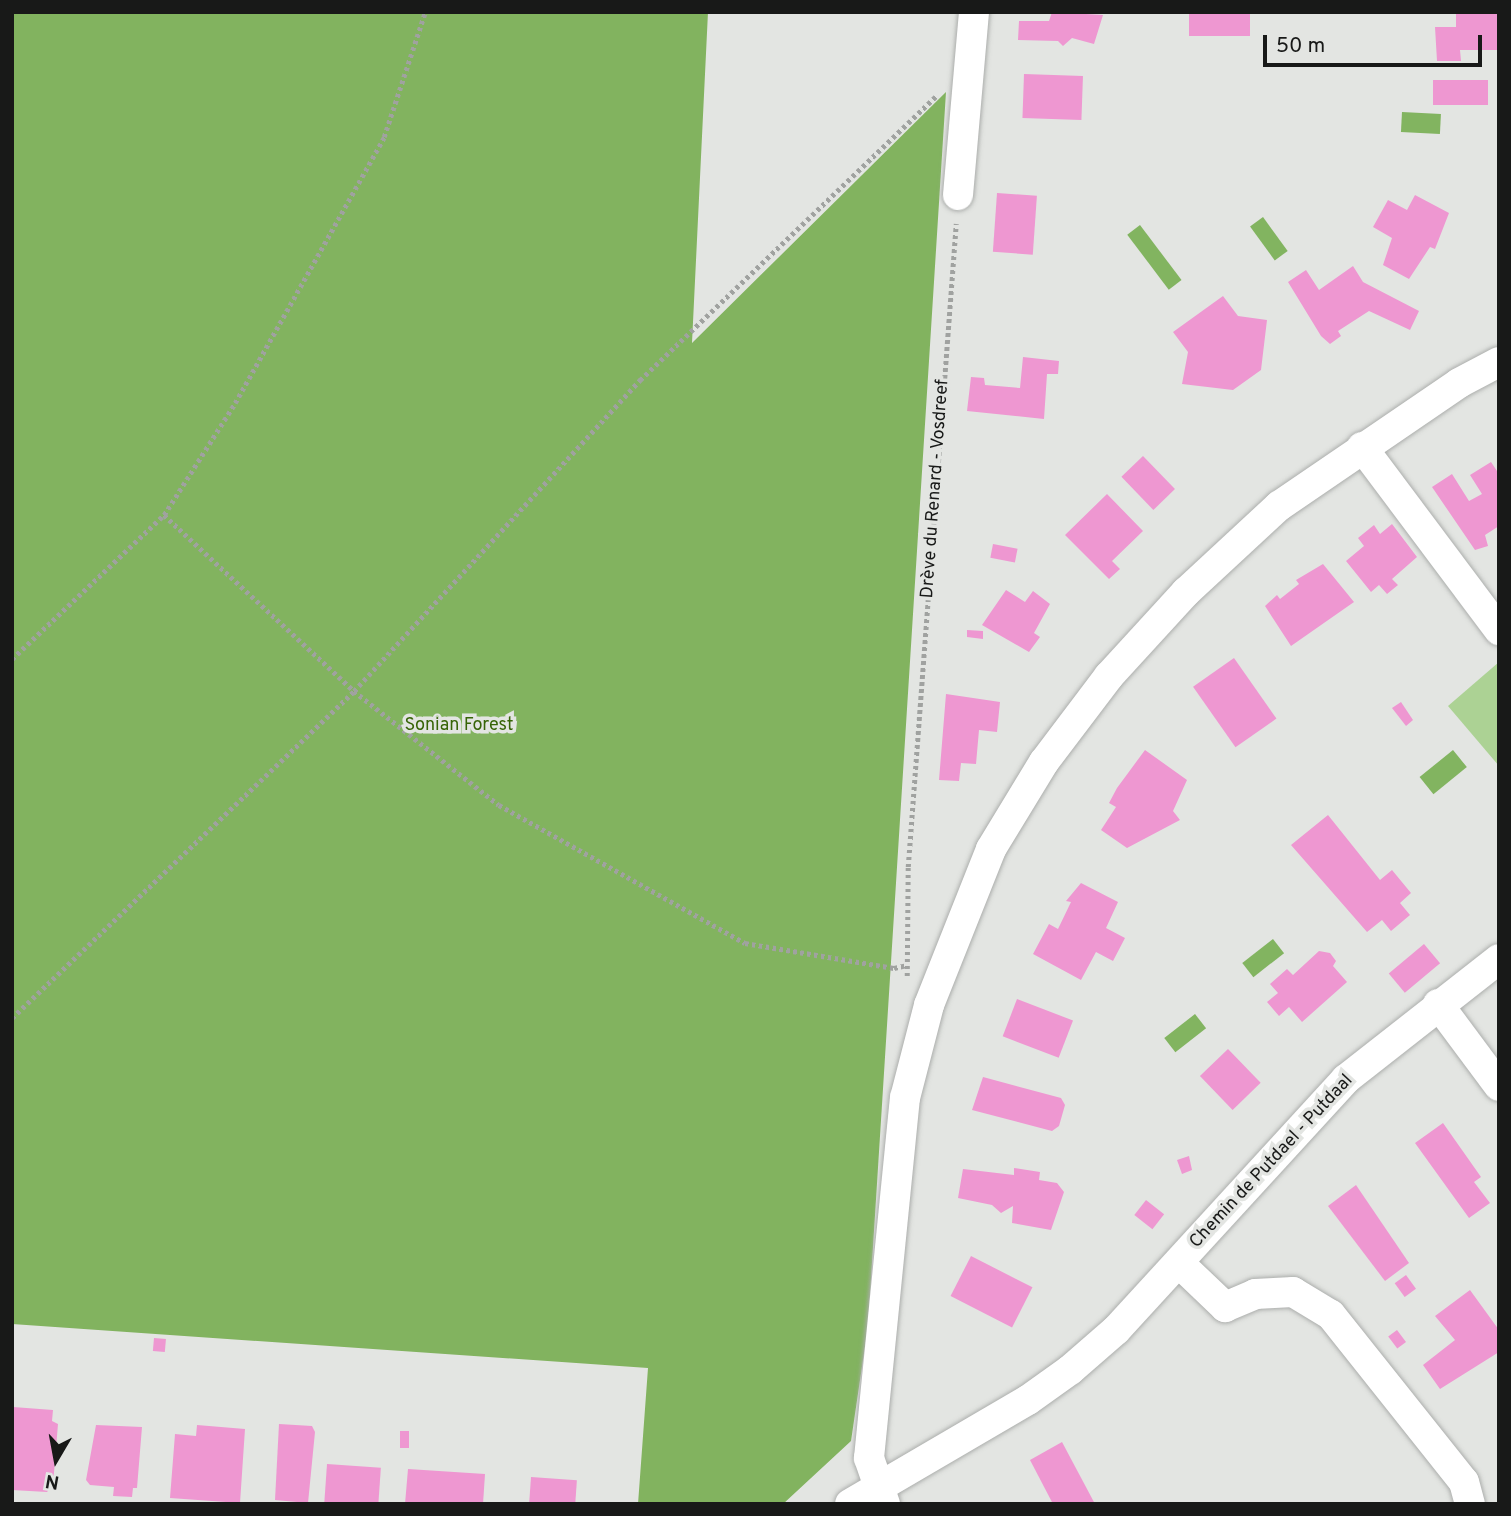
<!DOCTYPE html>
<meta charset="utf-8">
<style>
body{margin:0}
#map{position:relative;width:1511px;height:1516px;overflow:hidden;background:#e3e5e2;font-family:Overpass,sans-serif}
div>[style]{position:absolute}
.green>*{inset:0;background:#acd294}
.forest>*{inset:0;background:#82b35f}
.water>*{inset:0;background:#82b460;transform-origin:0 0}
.building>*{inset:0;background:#ee97d1;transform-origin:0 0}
.path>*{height:4.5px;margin-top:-2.25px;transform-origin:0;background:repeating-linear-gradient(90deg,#a0a2a0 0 3.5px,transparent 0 7px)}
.roads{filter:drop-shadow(0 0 2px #acaeac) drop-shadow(0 0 2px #acaeac)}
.minor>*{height:30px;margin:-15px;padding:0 15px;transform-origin:15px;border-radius:15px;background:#fff}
span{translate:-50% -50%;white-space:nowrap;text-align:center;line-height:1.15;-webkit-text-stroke:7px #e3e5e2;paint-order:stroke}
.street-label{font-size:18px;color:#181918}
.park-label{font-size:18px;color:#376407}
.frame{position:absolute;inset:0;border:14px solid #181918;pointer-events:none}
.north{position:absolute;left:21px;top:1425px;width:70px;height:70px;-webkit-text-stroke:5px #e3e5e2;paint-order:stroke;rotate:190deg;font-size:19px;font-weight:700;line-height:28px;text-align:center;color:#181918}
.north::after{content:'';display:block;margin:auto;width:24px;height:32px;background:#181918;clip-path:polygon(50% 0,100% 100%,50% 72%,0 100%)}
.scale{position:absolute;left:1263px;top:35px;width:219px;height:32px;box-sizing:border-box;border:4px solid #181918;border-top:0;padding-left:9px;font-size:21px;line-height:24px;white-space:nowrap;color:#181918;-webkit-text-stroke:5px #e3e5e2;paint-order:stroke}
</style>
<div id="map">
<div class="green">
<i style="clip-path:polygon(1499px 662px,1499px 766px,1448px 706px)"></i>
</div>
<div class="forest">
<i style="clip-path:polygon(12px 12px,708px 12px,692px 343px,946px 92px,868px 1326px,851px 1441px,783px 1504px,638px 1504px,648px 1368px,12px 1324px)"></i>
</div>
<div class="water">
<i style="left:1402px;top:112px;width:39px;height:20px;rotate:3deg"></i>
<i style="left:1263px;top:217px;width:42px;height:16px;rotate:54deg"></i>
<i style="left:1140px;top:225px;width:69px;height:16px;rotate:53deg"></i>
<i style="left:1453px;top:750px;width:22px;height:43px;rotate:51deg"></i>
<i style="left:1273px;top:939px;width:18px;height:39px;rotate:52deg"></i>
<i style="left:1195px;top:1014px;width:18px;height:39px;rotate:52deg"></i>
</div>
<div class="building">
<i style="clip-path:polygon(1052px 12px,1103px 15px,1094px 44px,1072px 38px,1063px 46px,1058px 41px,1018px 40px,1019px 21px,1049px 21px)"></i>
<i style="left:1189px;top:12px;width:61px;height:24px"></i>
<i style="clip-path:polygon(1456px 12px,1499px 12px,1499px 50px,1460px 50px,1461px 61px,1437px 61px,1435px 27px,1456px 27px)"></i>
<i style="left:1024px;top:74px;width:59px;height:44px;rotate:2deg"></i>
<i style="left:1433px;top:80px;width:55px;height:25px"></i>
<i style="left:997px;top:193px;width:40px;height:59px;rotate:4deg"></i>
<i style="clip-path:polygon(1415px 195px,1449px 213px,1435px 249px,1430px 247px,1409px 279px,1383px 265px,1392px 238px,1373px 227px,1388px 200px,1407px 210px)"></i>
<i style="clip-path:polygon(1353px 266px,1363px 282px,1419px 311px,1410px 330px,1369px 311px,1338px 331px,1341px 336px,1330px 344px,1321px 336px,1288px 282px,1306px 270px,1319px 290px)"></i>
<i style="clip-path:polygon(1223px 296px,1238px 316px,1267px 320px,1261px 370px,1233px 390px,1182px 384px,1188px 352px,1173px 332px)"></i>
<i style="clip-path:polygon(1023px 357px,1059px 361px,1058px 374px,1047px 374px,1044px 419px,967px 411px,971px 377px,984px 378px,985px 385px,1020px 388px)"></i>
<i style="left:1143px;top:456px;width:46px;height:30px;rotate:46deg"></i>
<i style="clip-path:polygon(1491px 462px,1499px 474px,1499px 526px,1485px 535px,1488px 546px,1475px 550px,1432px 487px,1452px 474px,1469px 501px,1482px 494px,1470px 475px)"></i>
<i style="clip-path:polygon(1107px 494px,1143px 531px,1112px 561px,1120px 569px,1109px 579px,1065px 535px)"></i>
<i style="clip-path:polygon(1392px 524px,1417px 557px,1392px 579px,1398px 585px,1387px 594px,1379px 585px,1371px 592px,1346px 561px,1364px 546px,1358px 538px,1374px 525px,1380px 534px)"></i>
<i style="left:993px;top:544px;width:25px;height:14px;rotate:11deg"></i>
<i style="clip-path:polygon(1323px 564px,1354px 602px,1291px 646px,1265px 606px,1277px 595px,1280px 599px,1299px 584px,1296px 580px)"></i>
<i style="clip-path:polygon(1006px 590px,1025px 602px,1033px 591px,1050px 604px,1034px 633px,1040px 637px,1029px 652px,982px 625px)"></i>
<i style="clip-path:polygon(967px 630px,983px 631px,983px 639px,967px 637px)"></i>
<i style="left:1234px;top:658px;width:74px;height:50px;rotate:55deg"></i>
<i style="clip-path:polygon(946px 694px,1000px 702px,997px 732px,979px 730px,976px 764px,961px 763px,959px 781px,939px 780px)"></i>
<i style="clip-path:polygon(1401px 702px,1413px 720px,1406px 726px,1392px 708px)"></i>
<i style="clip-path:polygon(1145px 750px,1187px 780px,1173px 811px,1180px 820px,1127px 848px,1101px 830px,1116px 807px,1109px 803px,1117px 788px)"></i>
<i style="clip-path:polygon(1328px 815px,1380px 880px,1392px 870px,1411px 893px,1400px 903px,1410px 915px,1391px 931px,1382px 920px,1367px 932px,1291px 845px)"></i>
<i style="clip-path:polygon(1081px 883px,1118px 902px,1106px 928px,1125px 938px,1113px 961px,1096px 952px,1081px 980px,1033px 954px,1049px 924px,1058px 929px,1071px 902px,1066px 901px)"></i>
<i style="left:1424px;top:944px;width:25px;height:46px;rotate:50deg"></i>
<i style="clip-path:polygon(1319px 951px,1330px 953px,1336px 961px,1333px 966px,1347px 982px,1302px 1022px,1289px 1007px,1279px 1016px,1267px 1002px,1278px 993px,1270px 984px,1287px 969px,1293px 975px)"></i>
<i style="left:1017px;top:999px;width:60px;height:40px;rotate:21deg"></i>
<i style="left:1228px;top:1049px;width:47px;height:39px;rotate:46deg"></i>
<i style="clip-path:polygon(983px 1077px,1061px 1098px,1065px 1105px,1059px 1126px,1052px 1131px,972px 1110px)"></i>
<i style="clip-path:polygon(1443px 1123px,1481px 1177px,1474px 1182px,1490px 1203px,1469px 1218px,1415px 1143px)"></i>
<i style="clip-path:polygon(1189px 1156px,1192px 1170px,1182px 1174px,1177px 1160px)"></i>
<i style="clip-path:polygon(1014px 1168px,1040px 1172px,1039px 1180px,1057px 1183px,1064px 1192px,1051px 1230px,1012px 1223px,1013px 1206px,1001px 1213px,992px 1205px,958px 1198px,963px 1169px,1014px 1175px)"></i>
<i style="clip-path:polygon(1356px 1185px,1409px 1263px,1385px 1281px,1328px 1206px)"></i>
<i style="left:1146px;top:1200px;width:23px;height:19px;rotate:38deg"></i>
<i style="left:971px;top:1256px;width:69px;height:45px;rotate:27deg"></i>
<i style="left:1406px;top:1275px;width:17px;height:14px;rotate:54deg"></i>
<i style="clip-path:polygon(1470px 1290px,1499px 1330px,1499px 1352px,1440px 1389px,1423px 1365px,1455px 1340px,1435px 1316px)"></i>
<i style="left:1397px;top:1330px;width:15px;height:11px;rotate:53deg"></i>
<i style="left:154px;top:1338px;width:12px;height:13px;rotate:5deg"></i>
<i style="clip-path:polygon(13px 1407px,53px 1410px,52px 1421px,58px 1424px,53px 1485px,47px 1492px,12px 1490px)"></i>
<i style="clip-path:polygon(279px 1424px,312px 1426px,315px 1432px,308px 1503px,275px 1500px)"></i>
<i style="clip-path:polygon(96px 1425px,142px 1427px,137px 1488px,133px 1488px,132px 1497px,113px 1496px,114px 1487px,90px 1485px,86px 1480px)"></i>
<i style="clip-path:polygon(197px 1425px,245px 1429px,240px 1503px,170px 1498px,175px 1434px,196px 1436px)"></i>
<i style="left:400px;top:1431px;width:9px;height:17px"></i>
<i style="clip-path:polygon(1062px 1442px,1095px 1504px,1053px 1504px,1030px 1460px)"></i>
<i style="left:327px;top:1464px;width:54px;height:40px;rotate:4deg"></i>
<i style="clip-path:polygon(408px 1469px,485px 1474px,483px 1504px,405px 1504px)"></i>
<i style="left:531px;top:1477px;width:46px;height:27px;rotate:4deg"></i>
</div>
<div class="path">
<i style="left:164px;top:515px;width:259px;rotate:42.8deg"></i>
<i style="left:354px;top:691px;width:184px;rotate:38.2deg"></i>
<i style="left:499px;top:805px;width:282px;rotate:29.3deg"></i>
<i style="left:745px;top:943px;width:151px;rotate:9.5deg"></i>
<i style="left:894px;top:968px;width:13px;rotate:-13deg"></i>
<i style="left:12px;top:659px;width:209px;rotate:-43.5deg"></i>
<i style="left:164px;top:515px;width:133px;rotate:-57.6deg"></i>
<i style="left:235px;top:403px;width:305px;rotate:-60.7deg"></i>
<i style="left:384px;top:137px;width:132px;rotate:-71.8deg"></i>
<i style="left:907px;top:976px;width:109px;rotate:-89.5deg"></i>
<i style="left:908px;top:867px;width:645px;rotate:-85.73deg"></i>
<i style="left:12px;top:1018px;width:473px;rotate:-43.7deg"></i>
<i style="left:354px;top:691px;width:423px;rotate:-47.4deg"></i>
<i style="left:640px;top:380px;width:410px;rotate:-43.8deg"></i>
</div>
<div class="roads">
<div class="minor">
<i style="left:958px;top:195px;width:184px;rotate:-85deg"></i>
<i style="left:1362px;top:447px;width:229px;rotate:53.2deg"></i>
<i style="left:1438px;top:1004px;width:102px;rotate:53.4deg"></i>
<i style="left:1179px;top:1263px;width:64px;rotate:43.7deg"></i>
<i style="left:1225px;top:1307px;width:33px;rotate:-23deg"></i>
<i style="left:1255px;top:1294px;width:38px;rotate:-3deg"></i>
<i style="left:1293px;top:1292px;width:44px;rotate:31.2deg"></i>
<i style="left:1331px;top:1315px;width:213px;rotate:51.5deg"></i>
<i style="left:1464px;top:1482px;width:23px;rotate:75deg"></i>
<i style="left:850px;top:1504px;width:206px;rotate:-30.3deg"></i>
<i style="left:1028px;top:1400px;width:52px;rotate:-35.5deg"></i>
<i style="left:1070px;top:1370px;width:61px;rotate:-41deg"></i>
<i style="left:1116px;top:1330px;width:340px;rotate:-47.5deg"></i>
<i style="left:1346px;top:1079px;width:194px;rotate:-38.1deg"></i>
<i style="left:885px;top:1504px;width:49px;rotate:-109.2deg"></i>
<i style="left:869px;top:1458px;width:362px;rotate:-84.3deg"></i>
<i style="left:905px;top:1098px;width:96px;rotate:-75.5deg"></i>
<i style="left:929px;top:1005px;width:168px;rotate:-68.3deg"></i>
<i style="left:991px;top:849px;width:102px;rotate:-58.7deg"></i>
<i style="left:1044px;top:762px;width:108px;rotate:-52.9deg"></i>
<i style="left:1109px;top:676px;width:114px;rotate:-47.5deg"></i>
<i style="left:1186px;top:592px;width:127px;rotate:-42.8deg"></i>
<i style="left:1279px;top:506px;width:218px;rotate:-34.3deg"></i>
<i style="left:1459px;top:383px;width:45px;rotate:-27.7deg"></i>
</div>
</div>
<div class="street-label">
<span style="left:936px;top:489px;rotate:-86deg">Drève du Renard - Vosdreef</span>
<span style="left:1272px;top:1162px;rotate:-47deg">Chemin de Putdael - Putdaal</span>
</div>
<div class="park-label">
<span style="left:459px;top:726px">Sonian Forest</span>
</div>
<div class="frame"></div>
<div class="north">N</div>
<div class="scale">50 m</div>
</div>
